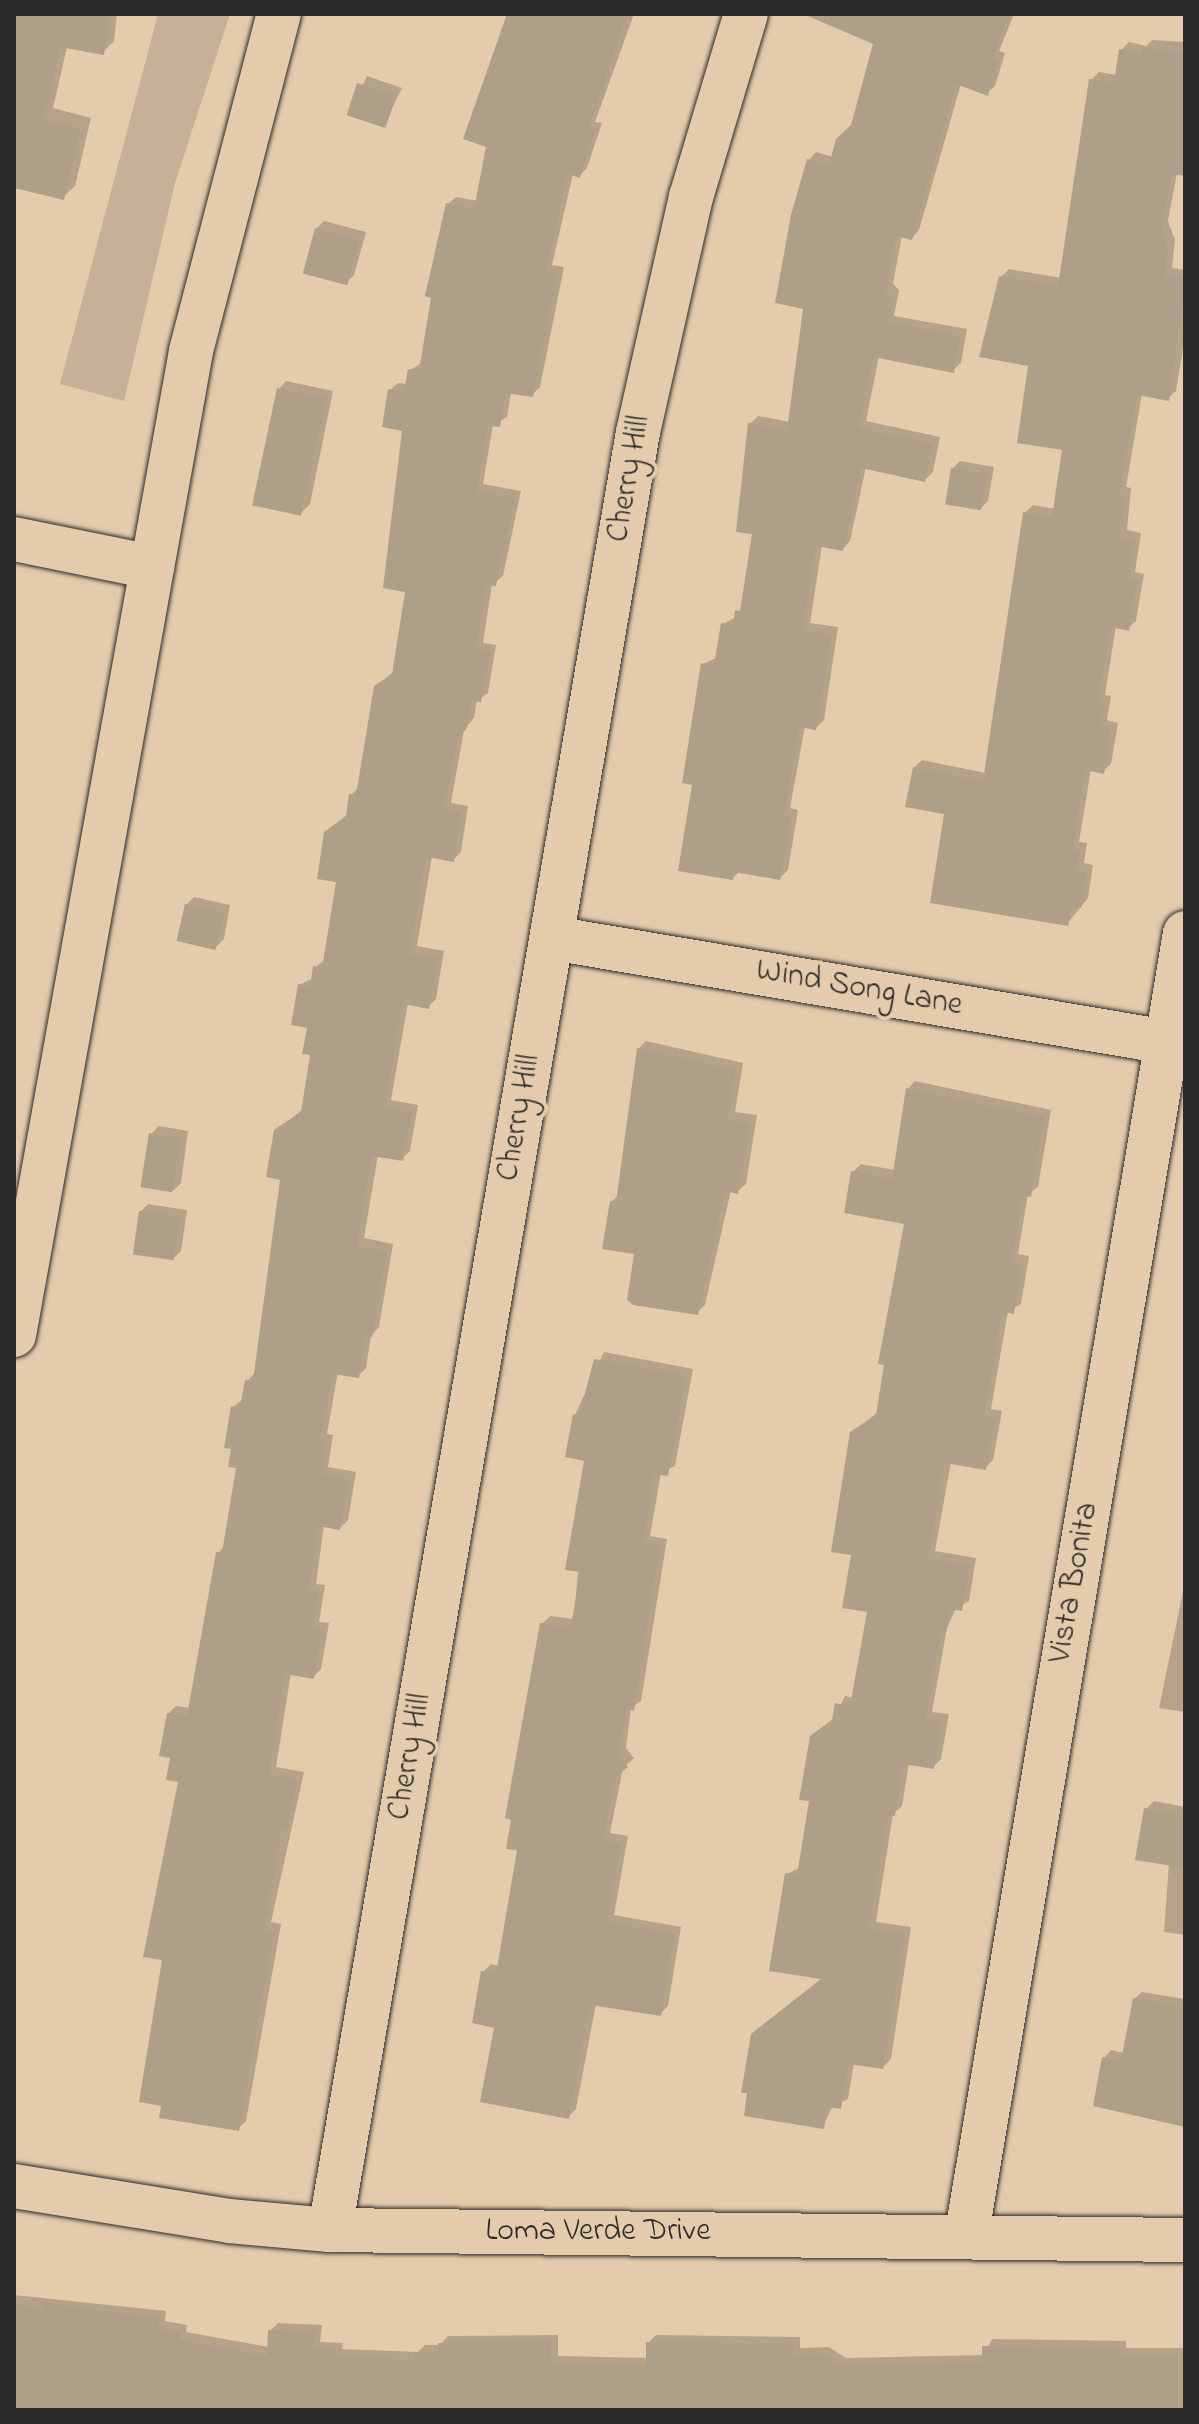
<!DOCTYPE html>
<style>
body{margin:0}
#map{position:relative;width:1199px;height:2424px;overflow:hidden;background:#e4cbac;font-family:"Indie Flower",sans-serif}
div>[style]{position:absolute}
.green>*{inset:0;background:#c6b097}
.shadow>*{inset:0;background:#0003}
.building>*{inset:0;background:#b09f88;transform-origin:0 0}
.roads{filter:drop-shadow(0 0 2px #2b2b2b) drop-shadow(0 0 2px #2b2b2b)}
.minor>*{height:44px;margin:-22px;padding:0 22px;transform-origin:22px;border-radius:22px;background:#e4cbac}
.secondary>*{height:44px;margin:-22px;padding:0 22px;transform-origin:22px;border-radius:22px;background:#e4cbac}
span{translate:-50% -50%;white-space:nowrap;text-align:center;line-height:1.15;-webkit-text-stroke:8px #e4cbac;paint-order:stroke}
.street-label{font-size:32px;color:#2b2b2b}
.frame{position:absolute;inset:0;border:16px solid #2b2b2b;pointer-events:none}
</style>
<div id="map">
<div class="green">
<i style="clip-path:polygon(158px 14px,230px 14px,175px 183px,124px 401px,60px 384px)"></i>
</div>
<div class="shadow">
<i style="clip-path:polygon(14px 14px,117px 14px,114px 41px,103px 52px,67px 47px,53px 108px,91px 118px,75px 186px,63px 197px,14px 186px)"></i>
<i style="clip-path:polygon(507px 14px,634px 14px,595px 122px,602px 123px,587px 168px,579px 176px,573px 174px,552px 265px,564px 267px,540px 387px,532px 395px,511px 392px,507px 417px,493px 425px,483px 484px,521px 491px,503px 576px,492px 584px,483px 643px,496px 645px,488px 693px,477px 700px,474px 718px,464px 730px,451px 803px,468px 806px,461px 852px,453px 860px,432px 856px,417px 946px,444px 951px,436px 999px,428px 1007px,408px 1003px,391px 1100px,418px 1105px,410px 1151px,402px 1159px,378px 1155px,364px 1238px,393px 1244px,379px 1327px,371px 1336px,366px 1368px,358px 1376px,338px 1372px,327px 1434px,333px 1435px,328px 1467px,356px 1472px,348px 1520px,340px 1528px,324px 1525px,316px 1584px,325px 1585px,319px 1622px,329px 1623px,321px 1669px,313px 1677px,291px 1673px,276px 1767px,304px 1772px,271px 1922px,281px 1924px,246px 2121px,238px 2129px,164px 1958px,180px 1780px,168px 1714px,176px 1706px,191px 1708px,218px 1553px,225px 1545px,239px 1467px,233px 1407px,243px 1399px,247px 1381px,255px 1373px,283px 1178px,276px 1131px,303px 1109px,312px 1053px,299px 985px,313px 978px,315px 967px,325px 960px,338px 881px,326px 833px,348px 814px,351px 795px,359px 787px,376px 687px,394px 671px,407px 590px,404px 430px,390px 390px,398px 383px,407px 384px,410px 370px,422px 363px,448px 204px,456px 197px,478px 201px,488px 145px,465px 138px)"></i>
<i style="clip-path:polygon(862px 14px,1014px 14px,999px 51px,1005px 53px,995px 86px,987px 93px,961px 84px,919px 230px,912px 238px,902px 235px,893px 284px,899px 290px,894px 316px,967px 329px,961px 363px,953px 370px,879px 356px,866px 421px,940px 437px,933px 472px,925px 480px,866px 467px,850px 541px,843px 549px,822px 545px,810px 623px,838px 627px,824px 720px,816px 728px,805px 726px,790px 808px,798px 810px,788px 870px,780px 878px,740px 871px,733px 878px,694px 783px,703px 664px,718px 657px,723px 624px,736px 617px,743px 605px,754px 533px,750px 424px,758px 416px,790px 422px,806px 307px,809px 160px,816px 152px,833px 157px,853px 125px,875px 43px)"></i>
<i style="clip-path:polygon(1152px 40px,1185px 42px,1185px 174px,1177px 173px,1168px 221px,1175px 240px,1172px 268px,1185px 270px,1185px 336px,1176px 391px,1168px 398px,1142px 394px,1126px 487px,1131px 488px,1127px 530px,1141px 533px,1135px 572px,1144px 574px,1136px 621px,1128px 628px,1116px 626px,1105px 695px,1111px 696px,1107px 720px,1118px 723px,1111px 764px,1103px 771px,1091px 769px,1079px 842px,1087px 843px,1084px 863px,1093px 865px,1088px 898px,1067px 924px,947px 813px,914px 768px,922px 760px,986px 773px,1025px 513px,1033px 505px,1055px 509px,1064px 448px,1001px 277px,1009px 269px,1061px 278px,1091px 80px,1099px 72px,1117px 75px,1121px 50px,1129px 42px,1146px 46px)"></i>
<i style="clip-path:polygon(367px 76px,402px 88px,384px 125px,349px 114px)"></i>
<i style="clip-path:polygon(324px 221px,366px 232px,354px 275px,346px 283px,316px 229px)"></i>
<i style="clip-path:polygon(286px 381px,333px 391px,310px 504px,302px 512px,279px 389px)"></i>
<i style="clip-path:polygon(960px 461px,994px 467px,988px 501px,980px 509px,952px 469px)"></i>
<i style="clip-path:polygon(194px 897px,230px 905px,224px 939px,216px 947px,186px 905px)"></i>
<i style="clip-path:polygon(646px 1041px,743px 1063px,735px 1112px,757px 1115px,746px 1184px,738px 1191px,731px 1190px,705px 1305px,697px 1312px,636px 1252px,611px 1202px,619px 1195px,638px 1049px)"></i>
<i style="clip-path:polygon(915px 1081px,1051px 1110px,1038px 1187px,1028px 1194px,1018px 1254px,1029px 1256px,1021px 1304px,1008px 1311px,991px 1409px,1002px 1411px,993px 1460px,985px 1468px,951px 1462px,935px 1551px,976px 1558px,969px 1601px,956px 1608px,947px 1628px,932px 1712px,949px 1714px,941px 1759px,933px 1767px,909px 1763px,902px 1806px,893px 1814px,876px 1922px,911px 1927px,891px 2059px,883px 2067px,854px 2063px,848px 2099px,833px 2106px,823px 2126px,824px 1977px,787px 1874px,801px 1867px,811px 1800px,812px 1737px,834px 1718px,845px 1696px,854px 1698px,869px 1610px,853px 1554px,852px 1433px,878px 1412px,907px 1222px,853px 1172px,861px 1164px,895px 1170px,908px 1089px)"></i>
<i style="clip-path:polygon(159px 1126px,188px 1131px,181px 1183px,173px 1191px,151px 1134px)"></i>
<i style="clip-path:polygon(148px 1204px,187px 1210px,181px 1251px,173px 1259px,140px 1212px)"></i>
<i style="clip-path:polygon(604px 1352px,693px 1369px,675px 1466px,661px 1473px,650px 1536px,667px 1539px,641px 1701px,631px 1708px,626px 1748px,634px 1758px,623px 1768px,610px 1833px,628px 1836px,614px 1915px,681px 1927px,668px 2006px,660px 2014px,596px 2004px,576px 2109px,568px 2117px,496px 2026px,483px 1972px,491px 1964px,499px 1966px,519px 1849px,542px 1624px,550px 1616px,574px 1619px,587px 1459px,575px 1415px)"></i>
<i style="clip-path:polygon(1185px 1582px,1185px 1712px,1159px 1708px)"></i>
<i style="clip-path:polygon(1154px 1801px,1185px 1807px,1185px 1935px,1164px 1932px,1169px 1863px,1146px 1809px)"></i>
<i style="clip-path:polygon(1142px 1992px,1185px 1999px,1185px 2124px,1104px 2058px,1111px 2050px,1124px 2053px,1134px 1999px)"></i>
<i style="clip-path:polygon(14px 2295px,166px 2311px,165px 2321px,187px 2325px,186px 2332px,269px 2347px,270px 2331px,278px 2323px,322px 2325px,320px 2342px,343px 2343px,342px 2349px,418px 2352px,425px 2345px,440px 2345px,448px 2336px,558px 2335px,558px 2356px,648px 2358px,648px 2343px,656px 2335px,800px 2337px,800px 2348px,829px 2347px,846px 2358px,984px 2355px,992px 2339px,1126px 2341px,1126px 2348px,1185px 2348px,1185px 2410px,14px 2410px)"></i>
</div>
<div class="building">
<i style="clip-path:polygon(14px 14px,110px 14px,104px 55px,60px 47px,43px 120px,80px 129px,64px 200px,14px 188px)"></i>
<i style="clip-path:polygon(507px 14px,627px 14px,589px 129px,595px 131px,580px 178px,568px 174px,546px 272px,557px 275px,533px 397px,505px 393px,500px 427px,488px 426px,477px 492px,515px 498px,496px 586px,486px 585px,476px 650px,490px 652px,481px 702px,471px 701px,467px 728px,457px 740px,444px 810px,461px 813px,454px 862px,426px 857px,410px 954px,438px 958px,429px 1009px,403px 1004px,385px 1108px,412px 1112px,403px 1161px,372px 1156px,357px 1246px,387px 1251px,372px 1337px,365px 1336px,359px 1378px,333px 1374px,320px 1441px,327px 1442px,321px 1475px,349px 1479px,340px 1530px,318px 1526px,309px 1591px,319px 1592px,312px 1629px,322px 1631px,314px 1679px,285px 1674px,269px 1774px,297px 1779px,288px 1831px,282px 1829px,264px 1930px,274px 1932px,239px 2131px,159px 2118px,161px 2106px,139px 2102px,162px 1960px,143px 1957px,178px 1782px,166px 1780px,170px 1758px,159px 1756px,167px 1713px,187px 1716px,216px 1552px,222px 1553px,236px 1468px,228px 1467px,231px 1449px,224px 1448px,231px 1406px,240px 1407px,245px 1380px,253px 1381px,280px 1180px,266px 1177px,274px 1130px,301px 1112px,310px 1055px,302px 1054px,307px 1028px,291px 1025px,298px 984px,310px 986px,313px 966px,322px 968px,336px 882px,317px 879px,324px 832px,346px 816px,349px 794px,356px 795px,374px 686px,392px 674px,405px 592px,383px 588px,402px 431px,382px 427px,388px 389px,404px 392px,408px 369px,419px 371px,431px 298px,425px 296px,446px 203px,474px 209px,486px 147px,463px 139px)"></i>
<i style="clip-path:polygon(803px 14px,1010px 14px,993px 58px,998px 61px,988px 96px,956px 84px,912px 240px,896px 236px,886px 293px,892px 299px,888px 323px,960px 336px,954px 373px,873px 357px,859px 428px,933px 444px,925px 482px,861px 468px,843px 551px,816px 546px,803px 630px,832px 635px,816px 730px,799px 727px,784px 816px,791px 817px,780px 880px,734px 872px,733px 880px,678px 871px,692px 785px,682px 783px,701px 663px,714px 665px,721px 623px,733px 625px,735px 610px,740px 611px,752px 534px,736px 532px,748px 423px,787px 430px,803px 309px,775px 303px,791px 215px,807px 159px,829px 165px,836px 139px,851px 125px,873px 44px)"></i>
<i style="clip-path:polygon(1142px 47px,1185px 54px,1185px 176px,1172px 174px,1161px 230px,1168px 249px,1165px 276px,1185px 279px,1185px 284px,1169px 401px,1137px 395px,1119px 494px,1124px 495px,1120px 538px,1134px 541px,1128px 580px,1137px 581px,1129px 631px,1111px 627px,1098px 702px,1105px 703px,1100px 728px,1111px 730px,1104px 774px,1085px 770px,1073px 850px,1080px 850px,1077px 871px,1087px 872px,1081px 908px,1071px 907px,1068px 926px,930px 903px,944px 814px,905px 807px,913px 767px,983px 781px,1023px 512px,1052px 517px,1062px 450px,1017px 443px,1028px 366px,979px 357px,999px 276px,1058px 286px,1089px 79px,1114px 83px,1119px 49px,1141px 54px)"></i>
<i style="left:357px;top:83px;width:41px;height:34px;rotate:18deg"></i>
<i style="left:315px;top:228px;width:46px;height:47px;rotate:15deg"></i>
<i style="left:277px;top:388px;width:50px;height:120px;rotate:12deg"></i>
<i style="left:951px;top:468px;width:36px;height:37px;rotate:9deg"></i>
<i style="left:185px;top:904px;width:40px;height:38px;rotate:13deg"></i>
<i style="clip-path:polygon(637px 1048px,736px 1070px,728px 1119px,750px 1123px,738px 1194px,725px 1191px,698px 1315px,633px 1305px,627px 1300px,634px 1254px,602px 1249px,610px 1201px,616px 1202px)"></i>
<i style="clip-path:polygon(906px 1088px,1044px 1117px,1031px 1197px,1023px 1195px,1012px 1262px,1022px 1264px,1014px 1314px,1002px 1312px,984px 1416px,995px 1418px,986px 1470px,945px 1463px,928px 1559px,970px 1566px,962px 1611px,950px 1609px,946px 1632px,941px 1631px,926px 1719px,942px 1722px,934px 1769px,903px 1764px,895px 1816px,888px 1815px,869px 1929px,905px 1935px,883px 2069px,848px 2064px,841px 2109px,827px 2107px,824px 2129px,744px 2116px,747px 2093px,741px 2093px,751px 2034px,821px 1979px,769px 1971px,785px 1873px,797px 1875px,809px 1801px,799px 1800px,810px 1736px,832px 1720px,835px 1703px,850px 1706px,867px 1612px,842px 1608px,851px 1555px,831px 1552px,850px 1432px,876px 1415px,884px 1365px,878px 1364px,904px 1224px,844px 1213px,851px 1171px,892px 1179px)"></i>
<i style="left:149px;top:1133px;width:32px;height:55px;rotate:9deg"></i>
<i style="left:139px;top:1211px;width:41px;height:44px;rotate:8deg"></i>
<i style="clip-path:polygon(594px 1359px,686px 1376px,668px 1476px,655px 1474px,643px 1543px,660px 1546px,634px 1711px,626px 1709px,619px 1757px,628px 1767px,616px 1776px,603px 1840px,621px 1844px,607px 1922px,674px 1934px,661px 2016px,590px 2005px,569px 2119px,480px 2102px,494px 2028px,472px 2023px,481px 1971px,496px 1974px,517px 1850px,506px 1849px,511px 1820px,505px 1818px,540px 1623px,571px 1627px,580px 1572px,565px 1570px,584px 1461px,565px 1457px,573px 1414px,579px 1416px)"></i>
<i style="clip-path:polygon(1144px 1808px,1185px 1816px,1185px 1868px,1135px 1860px)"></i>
<i style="clip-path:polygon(1133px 1998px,1185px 2008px,1185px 2127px,1093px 2106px,1102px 2057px,1121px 2061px)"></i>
<i style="clip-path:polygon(43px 2302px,160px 2319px,158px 2329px,181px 2333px,180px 2340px,267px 2356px,268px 2330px,315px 2332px,313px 2349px,336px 2350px,336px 2356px,415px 2360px,415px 2352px,438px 2352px,438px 2343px,551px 2342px,551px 2363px,646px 2365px,646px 2342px,793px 2344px,793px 2355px,821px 2354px,837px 2365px,982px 2362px,982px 2346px,1119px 2348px,1119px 2355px,1178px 2358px,1178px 2410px,14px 2410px,14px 2304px,42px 2309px)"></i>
</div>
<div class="roads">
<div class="minor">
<i style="left:14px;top:539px;width:141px;rotate:11.5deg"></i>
<i style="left:552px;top:938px;width:624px;rotate:9.6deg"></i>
<i style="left:14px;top:2186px;width:218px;rotate:9.2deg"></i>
<i style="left:229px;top:2221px;width:101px;rotate:5.1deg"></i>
<i style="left:330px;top:2230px;width:855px;rotate:0.67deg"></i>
<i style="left:330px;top:2230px;width:1824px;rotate:-80.28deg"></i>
<i style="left:638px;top:432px;width:241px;rotate:-77.3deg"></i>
<i style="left:691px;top:197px;width:191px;rotate:-73.3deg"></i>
<i style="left:967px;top:2233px;width:1318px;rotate:-80.48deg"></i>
</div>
<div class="secondary">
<i style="left:14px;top:1335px;width:1000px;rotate:-79.8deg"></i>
<i style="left:191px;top:351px;width:348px;rotate:-75.4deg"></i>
</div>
</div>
<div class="street-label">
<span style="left:630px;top:479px;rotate:-80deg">Cherry Hill</span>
<span style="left:859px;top:989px;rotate:10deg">Wind Song Lane</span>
<span style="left:520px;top:1118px;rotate:-80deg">Cherry Hill</span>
<span style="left:1075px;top:1583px;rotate:-80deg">Vista Bonita</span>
<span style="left:411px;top:1757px;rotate:-80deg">Cherry Hill</span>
<span style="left:598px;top:2232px">Loma Verde Drive</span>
</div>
<div class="frame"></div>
</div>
